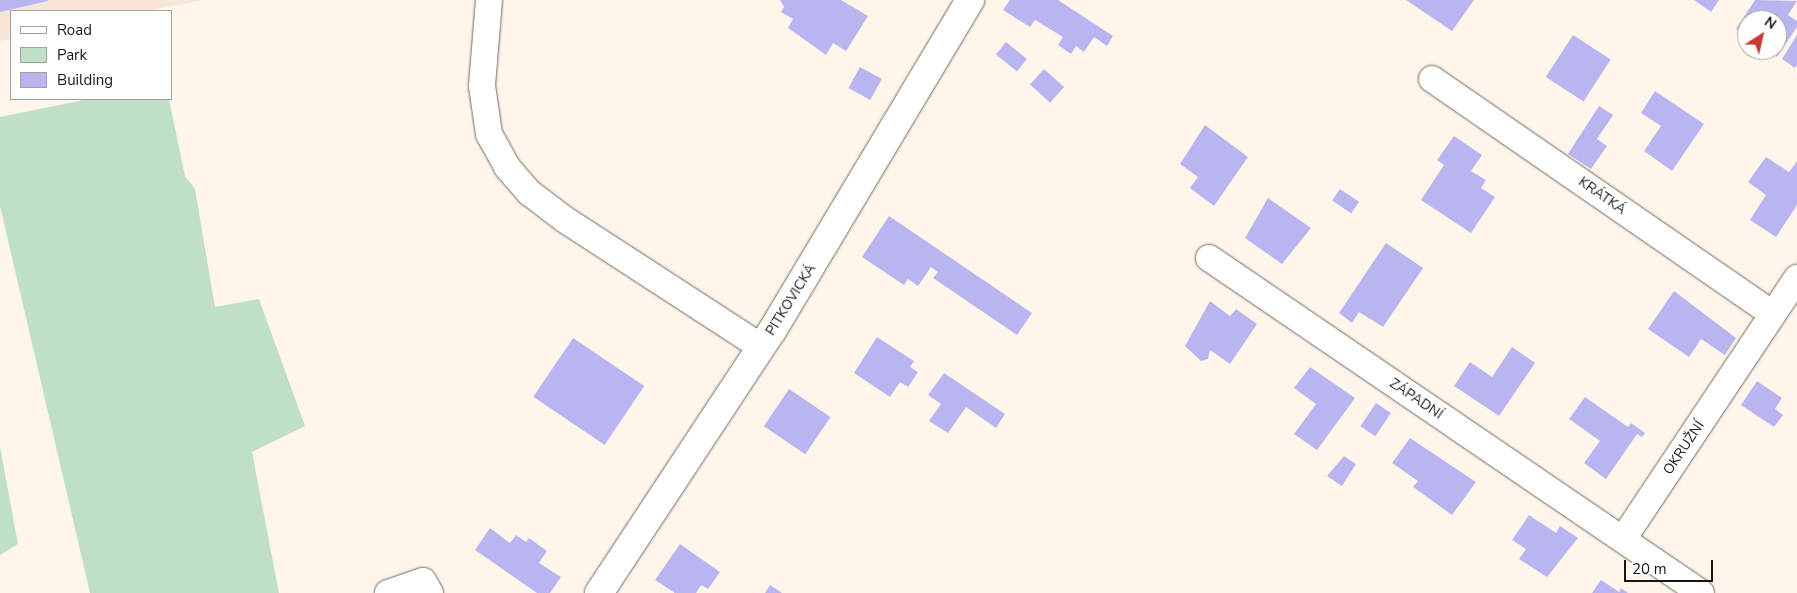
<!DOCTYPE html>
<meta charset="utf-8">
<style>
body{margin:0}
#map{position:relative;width:1797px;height:593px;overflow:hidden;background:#fff5eb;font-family:"Nunito Sans",sans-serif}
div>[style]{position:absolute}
.built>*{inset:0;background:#f6e6d7}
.green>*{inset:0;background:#bfe0c4}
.building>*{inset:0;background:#b9b5f0;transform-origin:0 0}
.roads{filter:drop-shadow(0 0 1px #736a62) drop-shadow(0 0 1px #736a62)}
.street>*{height:26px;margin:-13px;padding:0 13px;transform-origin:13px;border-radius:13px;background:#fff}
.secondary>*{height:28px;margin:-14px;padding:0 14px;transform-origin:14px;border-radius:14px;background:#fff}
span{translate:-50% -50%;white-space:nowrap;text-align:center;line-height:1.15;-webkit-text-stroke:4px #fff;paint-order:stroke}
.street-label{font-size:14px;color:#191512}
.legend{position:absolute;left:10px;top:10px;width:162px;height:90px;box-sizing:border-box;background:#fff;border:1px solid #a3a1a0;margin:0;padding:6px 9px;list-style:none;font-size:15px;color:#191512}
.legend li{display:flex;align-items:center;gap:10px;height:25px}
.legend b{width:25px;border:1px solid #a3a1a0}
.north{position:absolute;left:1737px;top:10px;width:50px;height:50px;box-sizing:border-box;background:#fff;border:1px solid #a3a1a0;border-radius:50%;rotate:35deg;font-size:14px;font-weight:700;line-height:20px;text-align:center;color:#191512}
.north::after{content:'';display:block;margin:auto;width:18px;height:22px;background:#c73834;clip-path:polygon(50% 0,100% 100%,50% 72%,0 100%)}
.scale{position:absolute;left:1624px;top:560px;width:89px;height:22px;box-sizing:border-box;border:2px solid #191512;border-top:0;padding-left:6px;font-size:15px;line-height:18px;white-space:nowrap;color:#191512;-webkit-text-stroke:4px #fff;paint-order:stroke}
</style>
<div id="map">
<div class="built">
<i style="clip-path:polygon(0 0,203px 0,148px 11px,11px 11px,11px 39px,0 41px)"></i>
</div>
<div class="green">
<i style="clip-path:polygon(89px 99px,169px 99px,185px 176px,195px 189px,215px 307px,259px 299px,305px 426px,252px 452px,279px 593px,90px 593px,0 206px,0 117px)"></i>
<i style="clip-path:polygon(0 447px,18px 544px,0 555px)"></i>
</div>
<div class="building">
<i style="clip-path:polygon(0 0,48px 0,48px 1px,0 12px)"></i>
<i style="clip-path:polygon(780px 0,841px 0,868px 16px,846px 51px,833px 43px,826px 55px,788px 28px,793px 19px,781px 12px,784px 7px)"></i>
<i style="clip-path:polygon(1010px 0,1058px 0,1113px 36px,1107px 46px,1094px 37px,1084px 52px,1076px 46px,1071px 54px,1058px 45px,1063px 37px,1035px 20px,1030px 27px,1003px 10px)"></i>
<i style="clip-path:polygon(1406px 0,1474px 0,1452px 31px)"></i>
<i style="clip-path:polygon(1694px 0,1719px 0,1711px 12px)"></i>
<i style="clip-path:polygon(1755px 0,1797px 1px,1788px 15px,1797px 21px,1797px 27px,1777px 57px,1768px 50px,1777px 50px,1777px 20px,1747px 20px,1747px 36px,1736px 29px)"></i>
<i style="left:1573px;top:35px;width:45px;height:50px;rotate:33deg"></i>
<i style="clip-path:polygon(1797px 35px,1797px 65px,1795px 68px,1782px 59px)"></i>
<i style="left:1006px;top:42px;width:27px;height:16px;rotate:39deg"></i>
<i style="left:860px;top:67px;width:25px;height:24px;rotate:29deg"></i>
<i style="left:1044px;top:69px;width:27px;height:21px;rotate:42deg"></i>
<i style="clip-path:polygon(1655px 91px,1704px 124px,1672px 171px,1644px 151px,1661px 126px,1641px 113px)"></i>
<i style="clip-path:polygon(1599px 106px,1613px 115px,1597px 139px,1607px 146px,1591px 169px,1568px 154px)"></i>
<i style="clip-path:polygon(1205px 125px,1248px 157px,1214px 206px,1190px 188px,1198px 177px,1180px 164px)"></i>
<i style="clip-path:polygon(1454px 136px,1482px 155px,1471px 171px,1486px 180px,1481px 188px,1495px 197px,1471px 233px,1421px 200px,1444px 165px,1437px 160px)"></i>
<i style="clip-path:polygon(1766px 157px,1789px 172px,1797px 161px,1797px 205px,1776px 237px,1750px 220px,1766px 195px,1748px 182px)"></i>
<i style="left:1340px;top:189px;width:23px;height:14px;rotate:34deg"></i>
<i style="clip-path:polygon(1268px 198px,1311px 228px,1282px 264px,1245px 238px)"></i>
<i style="clip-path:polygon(889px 216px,1032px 313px,1017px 335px,933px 278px,938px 272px,931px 267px,918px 286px,908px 279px,904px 285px,862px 257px)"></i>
<i style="clip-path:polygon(1386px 243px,1423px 268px,1383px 327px,1359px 312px,1352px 323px,1339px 313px)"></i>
<i style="clip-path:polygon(1674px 291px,1736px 338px,1725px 355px,1701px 339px,1689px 357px,1648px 329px)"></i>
<i style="clip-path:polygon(1210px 301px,1230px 316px,1236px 309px,1257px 324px,1230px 364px,1210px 350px,1208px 359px,1201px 361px,1185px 346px)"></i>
<i style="clip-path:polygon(877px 337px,914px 361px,910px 367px,918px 372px,908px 387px,900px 382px,890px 397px,854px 373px)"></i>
<i style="left:573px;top:338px;width:86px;height:71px;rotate:34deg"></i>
<i style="clip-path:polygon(1512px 347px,1535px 363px,1499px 416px,1454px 386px,1470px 362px,1492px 377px)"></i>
<i style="clip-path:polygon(1310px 367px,1355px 398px,1317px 450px,1294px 434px,1316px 404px,1294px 388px)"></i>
<i style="clip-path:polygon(944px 373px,1005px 414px,996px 428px,966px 407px,948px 433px,929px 421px,941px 404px,928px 395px)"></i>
<i style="clip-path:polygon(1757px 381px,1782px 398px,1775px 409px,1783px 415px,1774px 427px,1741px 405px)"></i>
<i style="left:789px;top:389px;width:50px;height:45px;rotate:34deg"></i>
<i style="clip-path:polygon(1585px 397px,1628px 427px,1631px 423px,1645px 433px,1642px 437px,1637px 434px,1606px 479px,1584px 463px,1600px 441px,1569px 419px)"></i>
<i style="left:1376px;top:403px;width:18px;height:28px;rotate:34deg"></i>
<i style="clip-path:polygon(1410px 438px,1476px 482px,1452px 515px,1413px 487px,1418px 481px,1392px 463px)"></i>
<i style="clip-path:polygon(1344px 456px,1356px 464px,1342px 486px,1327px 476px)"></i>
<i style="clip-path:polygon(1529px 515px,1556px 533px,1560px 526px,1578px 538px,1547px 577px,1519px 559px,1526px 549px,1512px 540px)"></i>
<i style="clip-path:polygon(490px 528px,510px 543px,516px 535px,526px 542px,529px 538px,547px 551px,539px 563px,561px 577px,550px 593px,537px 593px,475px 550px)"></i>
<i style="clip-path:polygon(680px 544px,720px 572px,708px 589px,701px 585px,696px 593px,675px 593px,655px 580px)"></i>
<i style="clip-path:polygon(1601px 580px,1619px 592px,1621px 588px,1628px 593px,1592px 593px)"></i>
<i style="clip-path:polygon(770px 585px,782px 593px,765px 593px)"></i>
</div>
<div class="roads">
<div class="street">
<i style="left:489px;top:0;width:86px;rotate:94.7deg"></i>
<i style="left:482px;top:86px;width:49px;rotate:81.7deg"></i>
<i style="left:489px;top:134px;width:38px;rotate:61deg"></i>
<i style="left:507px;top:167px;width:35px;rotate:49deg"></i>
<i style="left:530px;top:193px;width:43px;rotate:37.4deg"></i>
<i style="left:564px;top:219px;width:235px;rotate:33deg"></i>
<i style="left:1432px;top:79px;width:414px;rotate:34.6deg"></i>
<i style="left:1209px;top:258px;width:595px;rotate:34.25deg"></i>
<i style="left:1623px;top:539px;width:314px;rotate:-56.3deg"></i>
<i style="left:388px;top:593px;width:37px;rotate:-19deg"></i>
<i style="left:423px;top:581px;width:14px;rotate:60deg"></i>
</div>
<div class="secondary">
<i style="left:599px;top:593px;width:314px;rotate:-56.6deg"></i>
<i style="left:772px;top:331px;width:386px;rotate:-59.1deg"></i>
</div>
</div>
<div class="street-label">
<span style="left:1602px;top:196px;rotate:35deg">KRÁTKÁ</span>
<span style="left:791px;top:300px;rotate:-58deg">PITKOVICKÁ</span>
<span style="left:1416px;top:399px;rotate:34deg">ZÁPADNÍ</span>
<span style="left:1684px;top:448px;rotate:-56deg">OKRUŽNÍ</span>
</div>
<ul class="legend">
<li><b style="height:6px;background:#fff"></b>Road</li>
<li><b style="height:14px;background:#bfe0c4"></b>Park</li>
<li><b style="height:14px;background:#b9b5f0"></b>Building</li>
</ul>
<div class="north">N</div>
<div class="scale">20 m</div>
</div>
